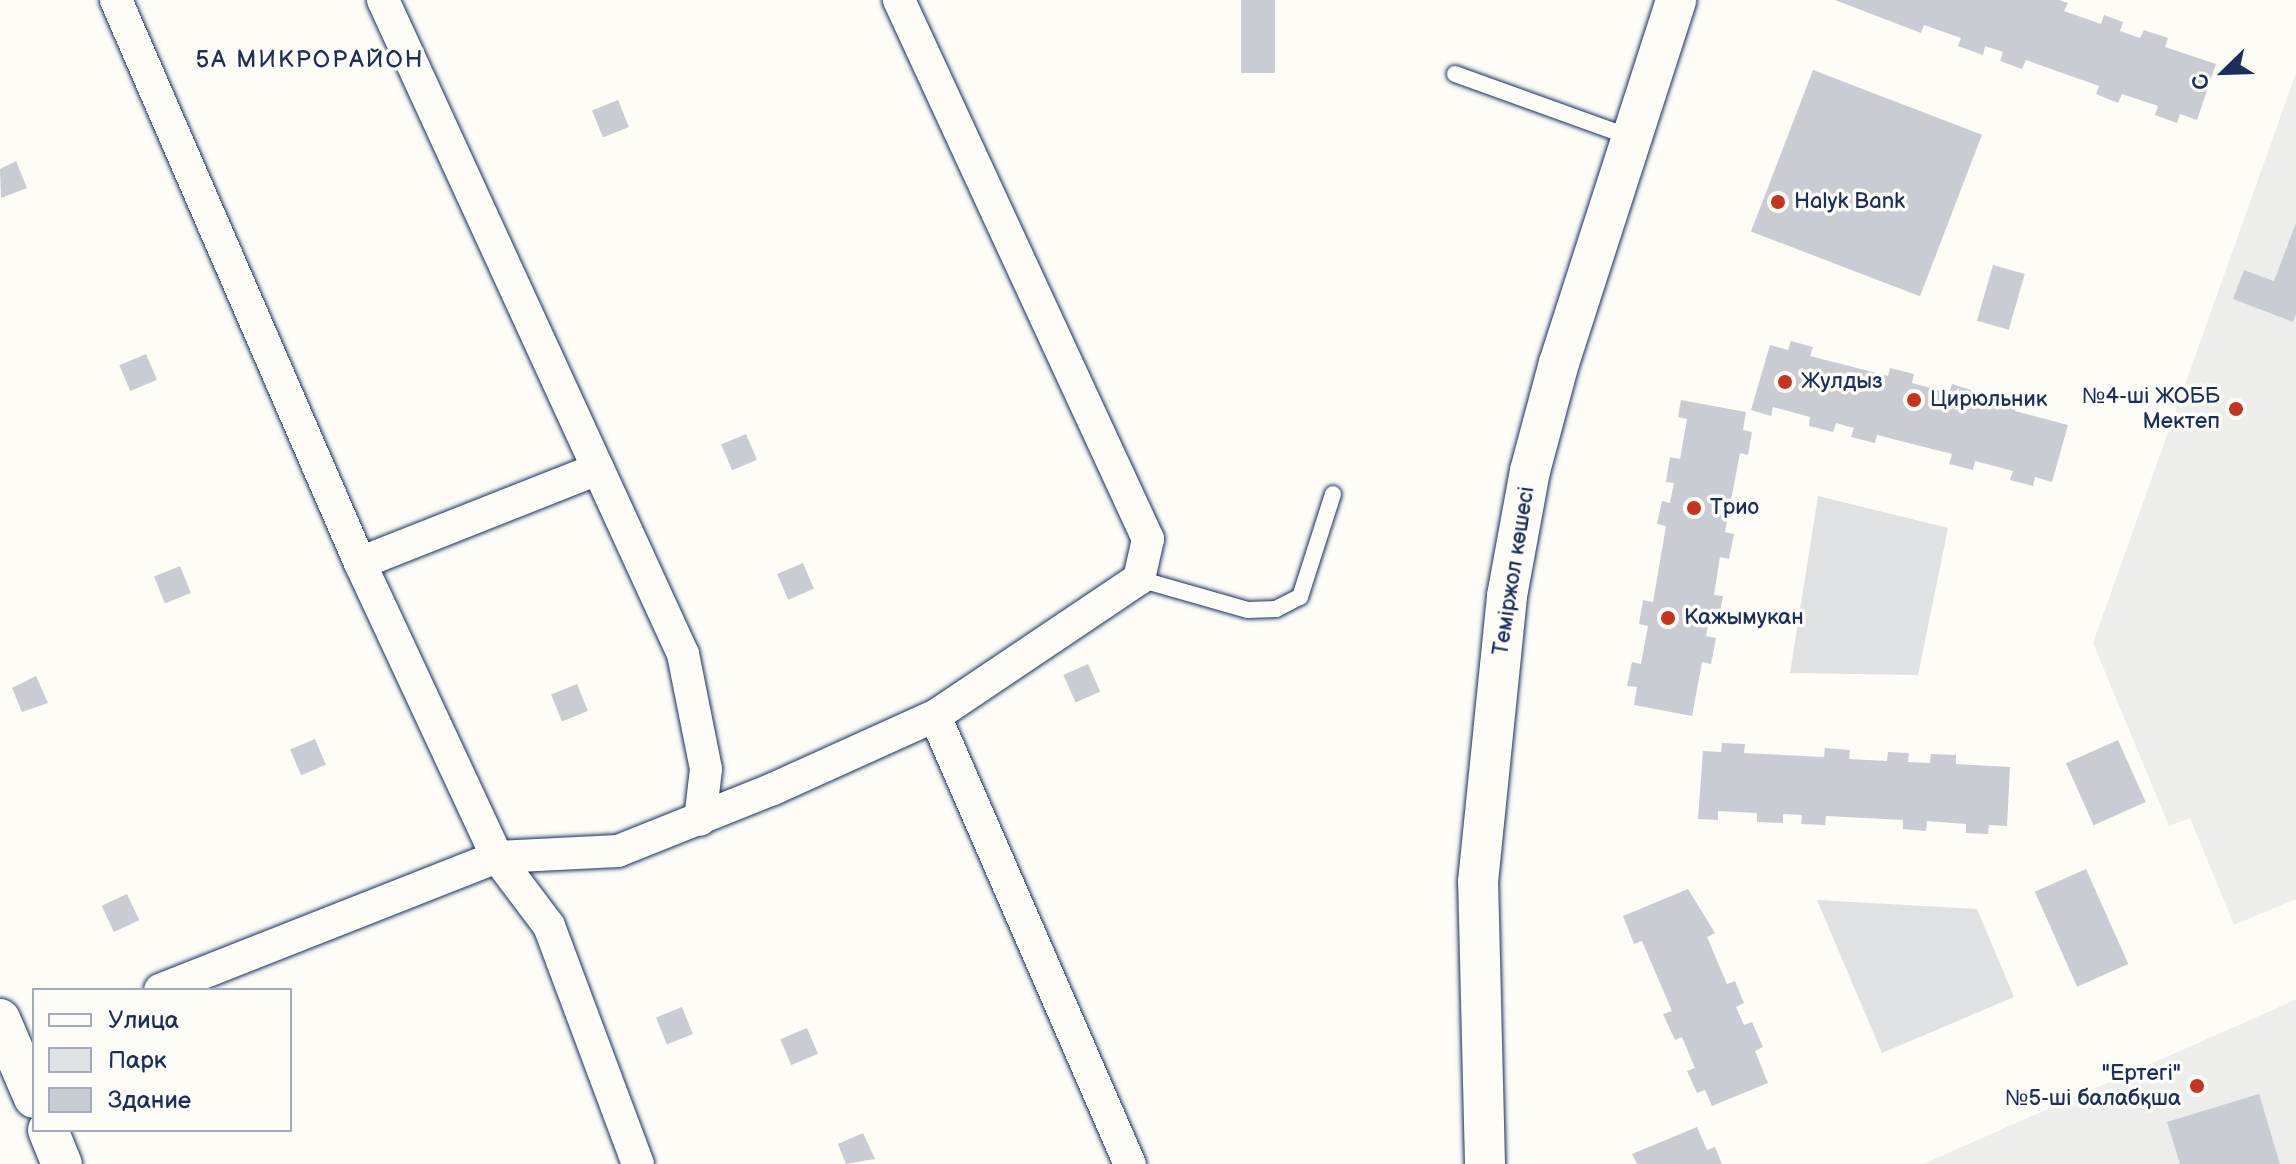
<!DOCTYPE html>
<meta charset="utf-8">
<style>
body{margin:0}
#map{position:relative;width:2296px;height:1164px;overflow:hidden;background:#fdfcf7;font-family:"Balsamiq Sans",sans-serif}
div>[style]{position:absolute}
.built>*{inset:0;background:#edeeec}
.green>*{inset:0;background:#e0e1e3}
.building>*{inset:0;background:#c9ccd3;transform-origin:0 0}
.roads{filter:drop-shadow(0 0 2px #1b2f5e) drop-shadow(0 0 2px #1b2f5e)}
.service>*{height:16px;margin:-8px;padding:0 8px;transform-origin:8px;border-radius:8px;background:#fdfcf7}
.minor>*{height:32px;margin:-16px;padding:0 16px;transform-origin:16px;border-radius:16px;background:#fdfcf7}
.tertiary>*{height:40px;margin:-20px;padding:0 20px;transform-origin:20px;border-radius:20px;background:#fdfcf7}
.dots>*{width:22px;height:22px;translate:-50% -50%;box-sizing:border-box;border:4px solid #fdfcf7;border-radius:50%}
span{translate:-50% -50%;white-space:nowrap;text-align:center;line-height:1.15;-webkit-text-stroke:7px #fdfcf7;paint-order:stroke}
.poi-label{font-size:22px;color:#1b2f5e}
.left{translate:0 -50%;text-align:left}
.right{translate:-100% -50%;text-align:right}
.street-label{font-size:22px;color:#1b2f5e}
.neighbourhood-label{font-size:24px;color:#1b2f5e;letter-spacing:2px}
.legend{position:absolute;left:32px;top:988px;width:260px;height:144px;box-sizing:border-box;background:#fdfcf7;border:2px solid #a3aaba;margin:0;padding:10px 14px;list-style:none;font-size:24px;color:#1b2f5e}
.legend li{display:flex;align-items:center;gap:16px;height:40px}
.legend b{width:40px;border:2px solid #a3aaba}
.north{position:absolute;left:2184px;top:32px;width:80px;height:80px;-webkit-text-stroke:6px #fdfcf7;paint-order:stroke;rotate:247deg;font-size:22px;font-weight:700;line-height:32px;text-align:center;color:#1b2f5e}
.north::after{content:'';display:block;margin:auto;width:28px;height:36px;background:#1b2f5e;clip-path:polygon(50% 0,100% 100%,50% 72%,0 100%)}
</style>
<div id="map">
<div class="built">
<i style="clip-path:polygon(2296px 73px,2296px 899px,2234px 925px,2190px 818px,2169px 826px,2093px 643px)"></i>
<i style="clip-path:polygon(2296px 999px,2296px 1164px,1923px 1164px,2275px 1009px)"></i>
</div>
<div class="green">
<i style="clip-path:polygon(1818px 496px,1948px 528px,1918px 675px,1790px 673px)"></i>
<i style="clip-path:polygon(1817px 900px,1977px 909px,2014px 997px,1882px 1053px)"></i>
</div>
<div class="building">
<i style="left:1241px;top:0;width:34px;height:73px"></i>
<i style="clip-path:polygon(1835px 0,2059px 0,2068px 3px,2064px 11px,2101px 24px,2104px 15px,2123px 22px,2120px 31px,2140px 38px,2144px 30px,2168px 38px,2165px 47px,2216px 64px,2197px 120px,2180px 114px,2177px 123px,2155px 115px,2158px 106px,2122px 94px,2118px 103px,2096px 94px,2099px 86px,2026px 60px,2022px 69px,2000px 61px,2003px 52px,1985px 46px,1983px 55px,1958px 46px,1961px 38px,1924px 25px,1921px 33px)"></i>
<i style="left:1813px;top:70px;width:181px;height:173px;rotate:21deg"></i>
<i style="left:618px;top:100px;width:29px;height:28px;rotate:68deg"></i>
<i style="clip-path:polygon(16px 161px,27px 188px,1px 198px,0 169px)"></i>
<i style="clip-path:polygon(2296px 223px,2296px 314px,2293px 322px,2233px 299px,2244px 270px,2274px 281px)"></i>
<i style="left:1993px;top:265px;width:33px;height:58px;rotate:16deg"></i>
<i style="clip-path:polygon(1791px 341px,1813px 347px,1810px 356px,1888px 376px,1890px 368px,1914px 374px,1912px 383px,1949px 393px,1952px 384px,1971px 390px,1969px 398px,1990px 404px,1993px 396px,2017px 402px,2015px 411px,2068px 425px,2052px 482px,2035px 477px,2033px 486px,2010px 480px,2013px 471px,1975px 461px,1973px 470px,1949px 464px,1952px 454px,1877px 435px,1875px 443px,1851px 437px,1854px 428px,1836px 423px,1833px 432px,1809px 426px,1810px 417px,1773px 407px,1771px 416px,1751px 410px,1770px 345px,1788px 350px)"></i>
<i style="left:146px;top:354px;width:28px;height:29px;rotate:67deg"></i>
<i style="clip-path:polygon(1681px 400px,1746px 412px,1743px 430px,1752px 432px,1748px 455px,1740px 453px,1725px 532px,1734px 534px,1729px 559px,1720px 557px,1714px 595px,1723px 596px,1719px 617px,1710px 615px,1706px 636px,1716px 638px,1711px 664px,1702px 662px,1692px 716px,1634px 705px,1637px 687px,1627px 686px,1632px 662px,1641px 664px,1648px 626px,1639px 624px,1643px 600px,1653px 602px,1666px 526px,1657px 524px,1662px 501px,1670px 503px,1674px 483px,1666px 482px,1670px 457px,1680px 459px,1687px 419px,1678px 417px)"></i>
<i style="left:746px;top:434px;width:28px;height:27px;rotate:67deg"></i>
<i style="left:803px;top:563px;width:28px;height:28px;rotate:67deg"></i>
<i style="left:180px;top:566px;width:29px;height:28px;rotate:68deg"></i>
<i style="left:1088px;top:664px;width:30px;height:27px;rotate:66deg"></i>
<i style="clip-path:polygon(36px 676px,48px 703px,22px 712px,12px 688px)"></i>
<i style="left:577px;top:684px;width:29px;height:28px;rotate:68deg"></i>
<i style="left:315px;top:739px;width:28px;height:27px;rotate:67deg"></i>
<i style="left:2118px;top:740px;width:68px;height:57px;rotate:66deg"></i>
<i style="clip-path:polygon(1722px 743px,1745px 744px,1744px 753px,1824px 757px,1825px 748px,1850px 750px,1849px 759px,1887px 761px,1888px 752px,1909px 753px,1908px 762px,1930px 763px,1931px 754px,1956px 755px,1956px 764px,2010px 767px,2007px 826px,1989px 825px,1988px 834px,1966px 833px,1966px 824px,1927px 821px,1926px 831px,1903px 829px,1903px 820px,1826px 816px,1825px 825px,1801px 824px,1802px 815px,1783px 814px,1783px 823px,1757px 822px,1757px 813px,1718px 811px,1718px 820px,1698px 819px,1703px 751px,1721px 752px)"></i>
<i style="left:2086px;top:869px;width:104px;height:56px;rotate:66deg"></i>
<i style="clip-path:polygon(1688px 889px,1715px 933px,1707px 937px,1727px 984px,1735px 981px,1744px 1003px,1736px 1007px,1744px 1025px,1752px 1022px,1763px 1047px,1755px 1051px,1768px 1083px,1712px 1106px,1705px 1090px,1697px 1093px,1687px 1071px,1695px 1068px,1682px 1037px,1675px 1040px,1663px 1014px,1672px 1011px,1642px 941px,1634px 944px,1623px 916px)"></i>
<i style="left:127px;top:894px;width:29px;height:28px;rotate:65deg"></i>
<i style="left:682px;top:1007px;width:29px;height:28px;rotate:68deg"></i>
<i style="left:807px;top:1028px;width:28px;height:29px;rotate:67deg"></i>
<i style="clip-path:polygon(2259px 1094px,2280px 1164px,2180px 1164px,2167px 1122px)"></i>
<i style="clip-path:polygon(1697px 1127px,1707px 1150px,1715px 1147px,1722px 1164px,1637px 1164px,1632px 1154px)"></i>
<i style="clip-path:polygon(863px 1133px,875px 1159px,846px 1164px,838px 1144px)"></i>
</div>
<div class="roads">
<div class="service">
<i style="left:1455px;top:74px;width:186px;rotate:19.8deg"></i>
<i style="left:1139px;top:579px;width:113px;rotate:15.9deg"></i>
<i style="left:1248px;top:610px;width:28px;rotate:-2deg"></i>
<i style="left:1276px;top:609px;width:27px;rotate:-27deg"></i>
<i style="left:1300px;top:597px;width:108px;rotate:-72.2deg"></i>
</div>
<div class="minor">
<i style="left:116px;top:0;width:614px;rotate:66.57deg"></i>
<i style="left:360px;top:563px;width:324px;rotate:65deg"></i>
<i style="left:497px;top:857px;width:362px;rotate:158.5deg"></i>
<i style="left:383px;top:0;width:720px;rotate:65.36deg"></i>
<i style="left:683px;top:654px;width:117px;rotate:78.7deg"></i>
<i style="left:706px;top:769px;width:51px;rotate:96.7deg"></i>
<i style="left:360px;top:563px;width:256px;rotate:-21.6deg"></i>
<i style="left:935px;top:716px;width:489px;rotate:66.5deg"></i>
<i style="left:497px;top:857px;width:121px;rotate:-2.8deg"></i>
<i style="left:618px;top:851px;width:167px;rotate:-21.8deg"></i>
<i style="left:773px;top:789px;width:178px;rotate:-24.3deg"></i>
<i style="left:935px;top:716px;width:246px;rotate:-33.9deg"></i>
<i style="left:1139px;top:579px;width:41px;rotate:-77.3deg"></i>
<i style="left:1148px;top:539px;width:594px;rotate:-114.8deg"></i>
<i style="left:497px;top:857px;width:86px;rotate:53deg"></i>
<i style="left:549px;top:926px;width:254px;rotate:69.5deg"></i>
</div>
<div class="tertiary">
<i style="left:0;top:1019px;width:86px;rotate:66.7deg"></i>
<i style="left:48px;top:1130px;width:37px;rotate:68deg"></i>
<i style="left:1485px;top:1164px;width:282px;rotate:-91.4deg"></i>
<i style="left:1478px;top:882px;width:287px;rotate:-84.2deg"></i>
<i style="left:1507px;top:596px;width:127px;rotate:-79.6deg"></i>
<i style="left:1530px;top:471px;width:112px;rotate:-75deg"></i>
<i style="left:1559px;top:363px;width:381px;rotate:-72.1deg"></i>
</div>
</div>
<div class="dots">
<i style="left:1778px;top:202px;background:#c8321e"></i>
<i style="left:1785px;top:382px;background:#c8321e"></i>
<i style="left:1914px;top:400px;background:#c8321e"></i>
<i style="left:2236px;top:409px;background:#c8321e"></i>
<i style="left:1694px;top:508px;background:#c8321e"></i>
<i style="left:1668px;top:618px;background:#c8321e"></i>
<i style="left:2197px;top:1086px;background:#c8321e"></i>
</div>
<div class="poi-label">
<span class="left" style="left:1794px;top:202px">Halyk Bank</span>
<span class="left" style="left:1801px;top:382px">Жулдыз</span>
<span class="right" style="left:2220px;top:409px">№4-ші ЖОББ<br>Мектеп</span>
<span class="left" style="left:1930px;top:400px">Цирюльник</span>
<span class="left" style="left:1710px;top:508px">Трио</span>
<span class="left" style="left:1684px;top:618px">Кажымукан</span>
<span class="right" style="left:2181px;top:1086px">"Ертегі"<br>№5-ші балабқша</span>
</div>
<div class="street-label">
<span style="left:1514px;top:571px;rotate:-81deg">Теміржол көшесі</span>
</div>
<div class="neighbourhood-label">
<span style="left:310px;top:60px">5А МИКРОРАЙОН</span>
</div>
<ul class="legend">
<li><b style="height:10px;background:#fdfcf7"></b>Улица</li>
<li><b style="height:22px;background:#e0e1e3"></b>Парк</li>
<li><b style="height:22px;background:#c9ccd3"></b>Здание</li>
</ul>
<div class="north">С</div>
</div>
